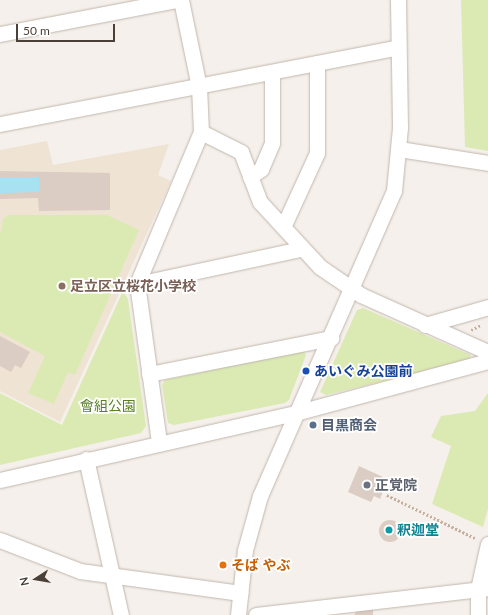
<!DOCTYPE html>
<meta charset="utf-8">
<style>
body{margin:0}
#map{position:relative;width:488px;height:615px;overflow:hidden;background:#f5f0eb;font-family:Lato,"Noto Sans JP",sans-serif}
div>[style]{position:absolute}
.education>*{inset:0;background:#efe3d4}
.green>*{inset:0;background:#dbeab3}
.water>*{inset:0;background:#a7e1f2;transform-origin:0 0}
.building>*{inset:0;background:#dbcdc3}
.round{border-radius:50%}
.path>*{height:2.5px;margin-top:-1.25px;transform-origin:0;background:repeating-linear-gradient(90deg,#c4af9d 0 2px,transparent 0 4px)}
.roads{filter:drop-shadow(0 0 1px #c1b6ad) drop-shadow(0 0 1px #c1b6ad)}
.minor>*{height:15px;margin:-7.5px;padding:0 7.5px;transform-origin:7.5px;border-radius:7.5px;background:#fff}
.dots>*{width:11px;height:11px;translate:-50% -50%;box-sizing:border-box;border:2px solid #fff;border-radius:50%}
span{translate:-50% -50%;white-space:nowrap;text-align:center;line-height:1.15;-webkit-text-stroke:3.5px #fff;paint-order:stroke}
.education-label{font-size:14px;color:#785e54;font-weight:700}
.left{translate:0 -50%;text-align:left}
.transit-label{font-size:14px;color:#164399;font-weight:700}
.park-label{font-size:14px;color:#587e29}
.service-label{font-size:14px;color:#4e5e75;font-weight:700}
.worship-label{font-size:14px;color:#5b616d;font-weight:700}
.culture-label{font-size:14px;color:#0d838f;font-weight:700}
.food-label{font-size:14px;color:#c56008;font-weight:700}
.north{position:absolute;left:16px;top:559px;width:40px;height:40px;-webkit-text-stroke:3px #fff;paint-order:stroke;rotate:258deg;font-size:11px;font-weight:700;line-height:16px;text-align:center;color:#4a4038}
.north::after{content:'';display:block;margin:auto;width:14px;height:18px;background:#4a4038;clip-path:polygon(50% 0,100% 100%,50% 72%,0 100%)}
.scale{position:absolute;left:16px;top:24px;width:99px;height:18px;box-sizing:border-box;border:2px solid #4a4038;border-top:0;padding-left:5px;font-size:12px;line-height:14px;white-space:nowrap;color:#4a4038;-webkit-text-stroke:3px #fff;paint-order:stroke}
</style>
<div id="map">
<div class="education">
<i style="clip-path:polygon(47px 141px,53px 165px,169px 144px,158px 175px,171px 181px,60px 422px,0 391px,0 150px)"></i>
</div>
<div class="green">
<i style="clip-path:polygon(461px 0,488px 0,488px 151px,465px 147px)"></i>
<i style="clip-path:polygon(9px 215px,107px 215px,139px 230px,75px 375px,68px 372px,54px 404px,28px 393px,45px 356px,0 332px,0 235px,3px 219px)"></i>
<i style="clip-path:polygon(123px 291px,128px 299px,146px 426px,141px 433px,0 465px,0 393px,62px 425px)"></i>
<i style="clip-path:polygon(363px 308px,471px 355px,469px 360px,326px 395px,320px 392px,357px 310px)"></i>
<i style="clip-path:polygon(303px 350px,306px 355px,289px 400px,285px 403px,174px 425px,168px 423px,162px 385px,165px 380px)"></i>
<i style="clip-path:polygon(488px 393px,488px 509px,483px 527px,432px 504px,451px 446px,431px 437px,441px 416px,475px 411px)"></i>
</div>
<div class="water">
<i style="left:0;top:177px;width:39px;height:16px"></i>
</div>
<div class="building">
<i style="clip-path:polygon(0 171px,110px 173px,110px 210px,39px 211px,38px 198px,0 199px,0 193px,39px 192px,39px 177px,0 177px)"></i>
<i style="clip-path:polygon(0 336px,30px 352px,21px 368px,15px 365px,11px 372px,0 366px)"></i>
<i style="clip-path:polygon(359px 466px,383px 477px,380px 484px,385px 486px,380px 499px,374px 496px,371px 502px,348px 492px)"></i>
<i class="round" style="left:379px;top:520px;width:22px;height:22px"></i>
<i style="clip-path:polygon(373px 609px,373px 615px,354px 615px,357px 611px)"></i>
</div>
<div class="path">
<i style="left:471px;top:330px;width:11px;rotate:-27deg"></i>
<i style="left:387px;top:495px;width:100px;rotate:26.1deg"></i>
</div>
<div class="roads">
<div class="minor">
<i style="left:0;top:34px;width:179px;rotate:-10.9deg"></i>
<i style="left:0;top:124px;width:405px;rotate:-10.9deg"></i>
<i style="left:201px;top:132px;width:45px;rotate:26.6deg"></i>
<i style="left:241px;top:152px;width:53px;rotate:69.2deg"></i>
<i style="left:260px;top:202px;width:88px;rotate:47.3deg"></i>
<i style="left:320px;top:267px;width:50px;rotate:34.3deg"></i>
<i style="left:361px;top:295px;width:139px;rotate:24.2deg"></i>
<i style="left:399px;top:149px;width:90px;rotate:8.9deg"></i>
<i style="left:250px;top:177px;width:14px;rotate:-36deg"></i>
<i style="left:261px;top:169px;width:28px;rotate:-67deg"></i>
<i style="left:272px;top:143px;width:71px;rotate:-90deg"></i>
<i style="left:283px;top:227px;width:81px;rotate:-65.3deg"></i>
<i style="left:317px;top:153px;width:90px;rotate:-90deg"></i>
<i style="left:137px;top:284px;width:167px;rotate:-12.1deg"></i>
<i style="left:425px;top:325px;width:66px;rotate:-15.9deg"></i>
<i style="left:149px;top:374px;width:186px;rotate:-11.2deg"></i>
<i style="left:159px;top:442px;width:160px;rotate:-97.9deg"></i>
<i style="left:137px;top:284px;width:165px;rotate:-67.2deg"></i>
<i style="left:201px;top:132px;width:45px;rotate:-92.5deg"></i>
<i style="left:199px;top:87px;width:89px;rotate:-101.7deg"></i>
<i style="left:86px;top:459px;width:160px;rotate:77.4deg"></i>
<i style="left:0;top:480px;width:303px;rotate:-12.8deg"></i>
<i style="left:295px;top:413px;width:200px;rotate:-15.1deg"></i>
<i style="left:0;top:540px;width:86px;rotate:21.2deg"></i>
<i style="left:80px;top:571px;width:162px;rotate:7.8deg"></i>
<i style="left:238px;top:615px;width:65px;rotate:-83.9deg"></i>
<i style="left:245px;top:550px;width:56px;rotate:-74.5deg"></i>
<i style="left:260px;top:496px;width:333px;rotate:-66.3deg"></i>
<i style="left:394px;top:191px;width:64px;rotate:-84.6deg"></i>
<i style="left:400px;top:127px;width:127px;rotate:-90.9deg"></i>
<i style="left:256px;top:615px;width:234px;rotate:-6.6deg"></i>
<i style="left:478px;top:615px;width:26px;rotate:-90deg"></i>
<i style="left:478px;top:589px;width:46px;rotate:-77.5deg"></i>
</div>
</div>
<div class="dots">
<i style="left:62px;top:286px;background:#8d6e63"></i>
<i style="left:306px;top:371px;background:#1a4fb4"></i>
<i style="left:313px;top:425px;background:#5c6f8a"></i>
<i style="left:367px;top:485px;background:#6b7280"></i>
<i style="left:389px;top:530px;background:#0f9aa8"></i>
<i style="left:223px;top:565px;background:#e8710a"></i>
</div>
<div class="education-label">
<span class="left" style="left:70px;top:286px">足立区立桜花小学校</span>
</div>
<div class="transit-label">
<span class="left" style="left:314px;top:371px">あいぐみ公園前</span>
</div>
<div class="park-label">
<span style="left:108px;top:406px">會組公園</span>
</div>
<div class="service-label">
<span class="left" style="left:321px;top:425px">目黒商会</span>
</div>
<div class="worship-label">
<span class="left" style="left:375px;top:485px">正覚院</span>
</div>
<div class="culture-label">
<span class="left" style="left:397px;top:530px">釈迦堂</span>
</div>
<div class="food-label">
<span class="left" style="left:231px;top:565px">そば やぶ</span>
</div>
<div class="north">N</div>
<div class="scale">50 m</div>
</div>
